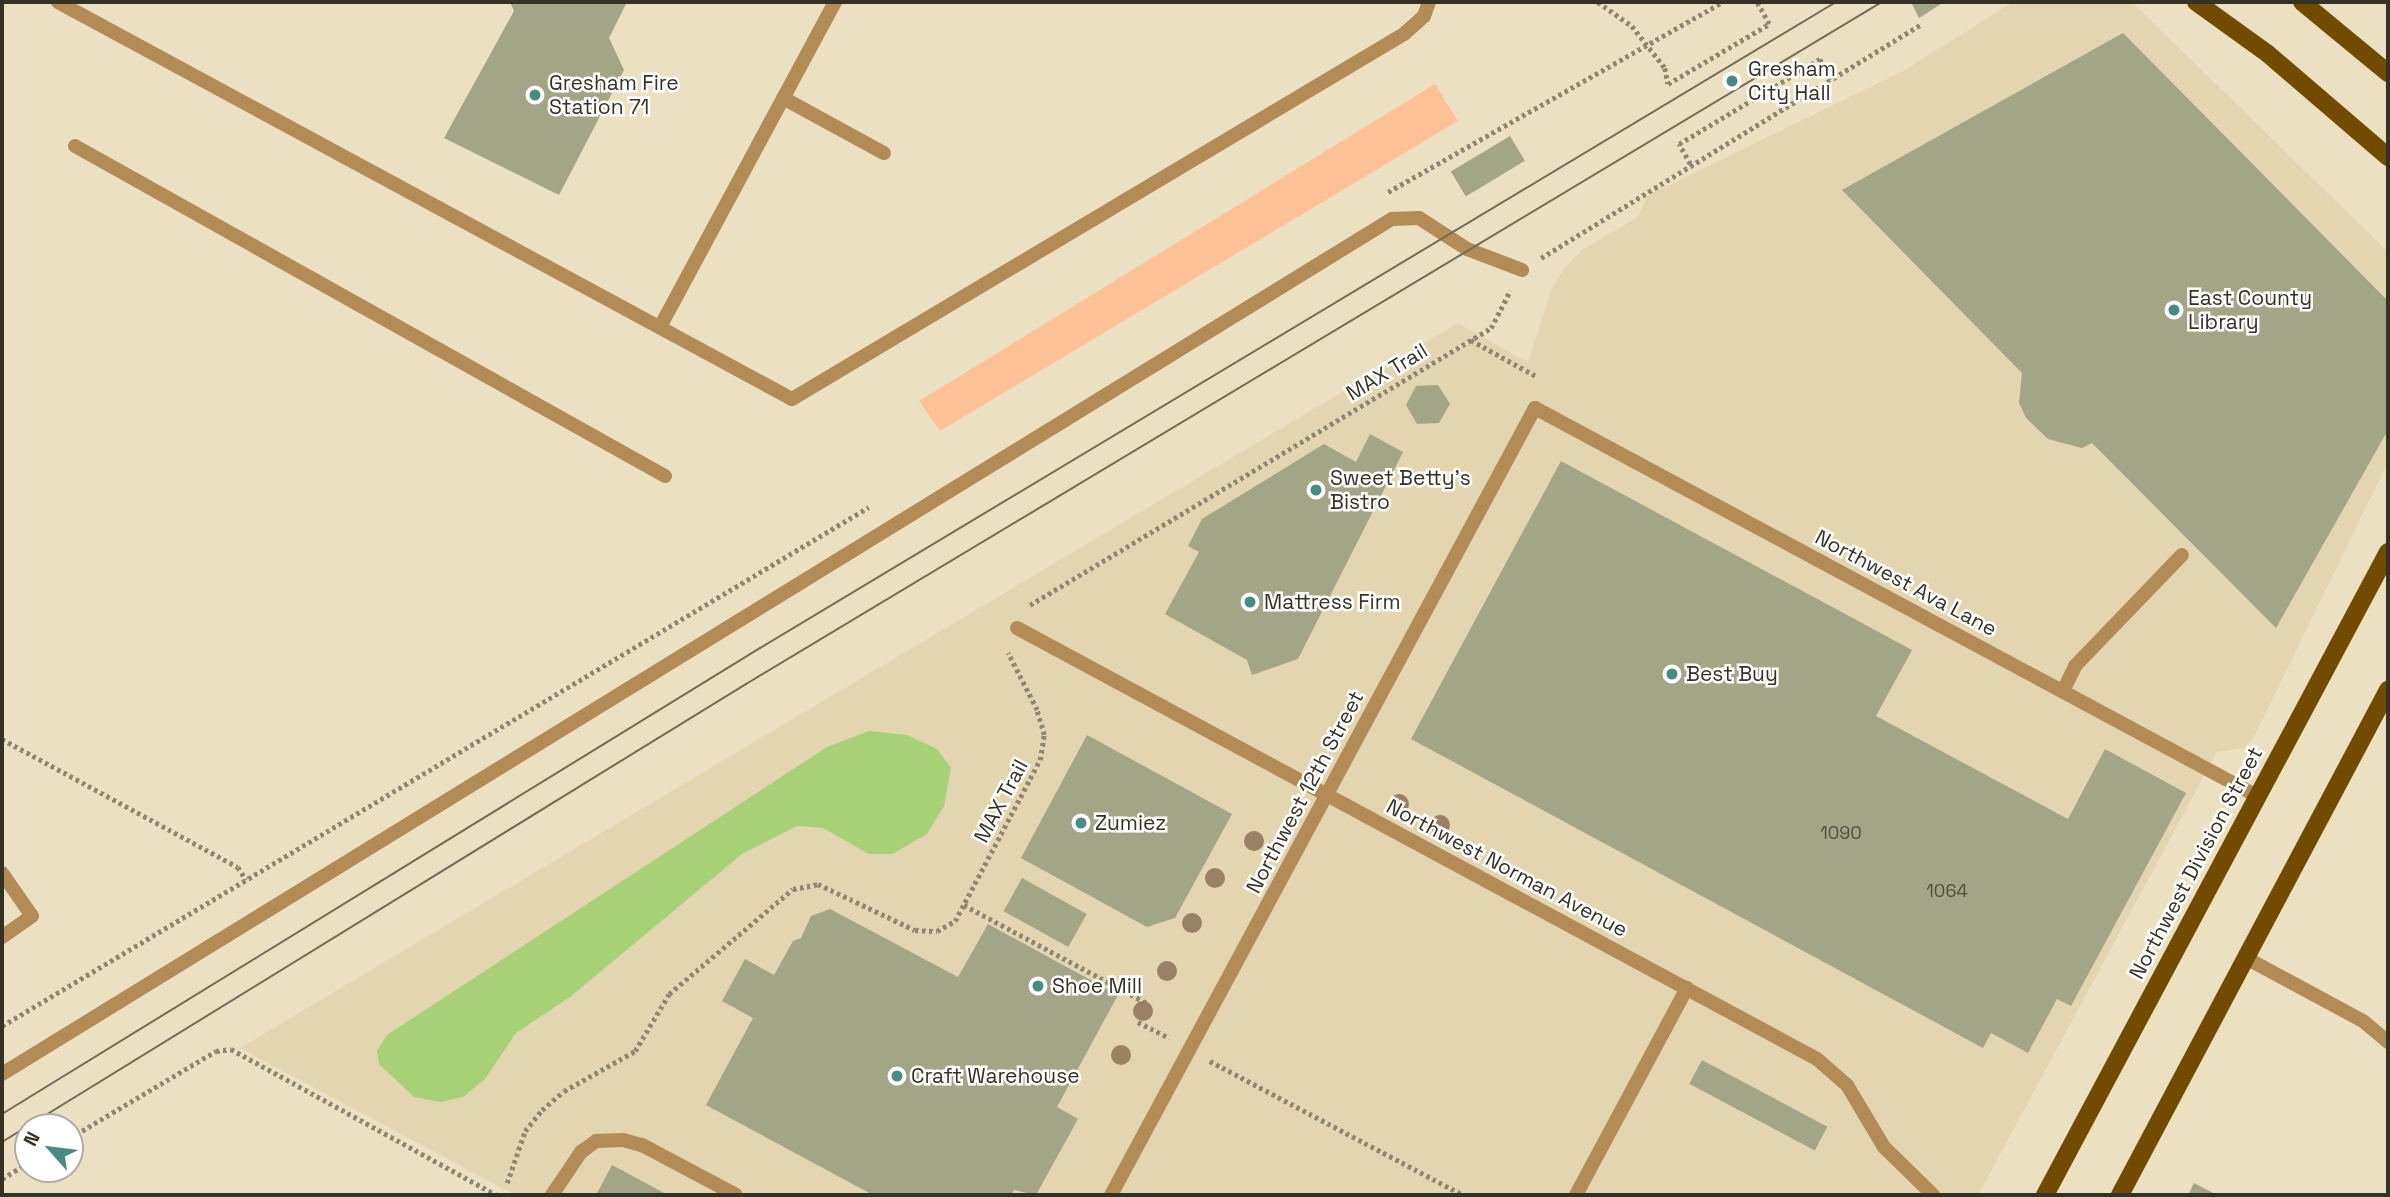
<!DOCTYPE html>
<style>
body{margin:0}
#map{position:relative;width:2390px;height:1197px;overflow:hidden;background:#ebe1c2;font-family:"Space Grotesk",sans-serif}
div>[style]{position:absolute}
.built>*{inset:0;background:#e2d5af}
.green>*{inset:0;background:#fec096}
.water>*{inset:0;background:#a7d077}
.building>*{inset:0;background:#a3a587;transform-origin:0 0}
.path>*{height:4.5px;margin-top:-2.25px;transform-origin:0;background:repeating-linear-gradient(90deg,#8e8872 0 3.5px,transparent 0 7px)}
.lane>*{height:14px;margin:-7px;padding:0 7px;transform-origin:7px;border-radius:7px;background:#b28b57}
.street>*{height:14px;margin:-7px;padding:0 7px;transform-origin:7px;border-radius:7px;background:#b28b57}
.primary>*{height:18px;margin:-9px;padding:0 9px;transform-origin:9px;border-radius:9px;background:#724a00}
.tram>*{height:2px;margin:-1px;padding:0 1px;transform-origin:1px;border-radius:1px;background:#706a58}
.trees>*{width:20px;height:20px;margin:-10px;border-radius:50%;background:#998166}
.dots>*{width:19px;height:19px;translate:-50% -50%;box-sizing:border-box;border:4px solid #fff;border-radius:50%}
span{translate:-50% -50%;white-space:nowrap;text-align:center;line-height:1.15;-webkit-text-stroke:5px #fff;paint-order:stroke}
.number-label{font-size:18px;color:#504f3e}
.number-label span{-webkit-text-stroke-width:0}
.poi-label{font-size:21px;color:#353225}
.left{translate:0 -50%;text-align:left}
.street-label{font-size:21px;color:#353225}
.frame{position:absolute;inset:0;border:4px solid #353225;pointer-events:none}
.north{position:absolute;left:14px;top:1113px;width:70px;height:70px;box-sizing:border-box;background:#fff;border:2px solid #aeada8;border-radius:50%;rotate:298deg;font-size:19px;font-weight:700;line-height:28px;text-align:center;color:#353225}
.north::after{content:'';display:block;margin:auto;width:24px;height:32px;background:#468c83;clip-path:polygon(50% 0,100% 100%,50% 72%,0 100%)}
</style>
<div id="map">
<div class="built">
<i style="clip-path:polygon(2013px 2px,2132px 2px,2388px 252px,2388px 462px,2254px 737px,2244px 748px,2217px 752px,1978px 1195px,515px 1195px,240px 1048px,1458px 323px,1528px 362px,1552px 288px,1564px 269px,1582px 250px,1638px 217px,1647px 196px,1903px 71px)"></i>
</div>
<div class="green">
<i style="clip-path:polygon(1435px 84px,1458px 121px,940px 431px,919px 401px)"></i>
</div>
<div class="water">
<i style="clip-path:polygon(869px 731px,907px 735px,937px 749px,951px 768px,944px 806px,927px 834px,892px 854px,869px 854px,823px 828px,797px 826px,742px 854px,570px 997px,516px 1033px,485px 1079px,463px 1097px,441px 1102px,414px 1097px,379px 1064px,377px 1051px,387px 1035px,827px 747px)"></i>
</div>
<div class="building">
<i style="clip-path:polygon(510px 2px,627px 2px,609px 38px,624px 70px,559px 195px,444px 138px,514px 11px)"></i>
<i style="clip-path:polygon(1911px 2px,1940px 2px,1941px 4px,1919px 18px)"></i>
<i style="clip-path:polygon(2123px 33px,2388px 301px,2388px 430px,2276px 628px,2092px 443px,2082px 448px,2048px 439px,2026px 418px,2019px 403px,2022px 373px,1842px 190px)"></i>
<i style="left:1510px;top:136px;width:29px;height:69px;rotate:59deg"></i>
<i style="clip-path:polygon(1438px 385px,1450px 404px,1439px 423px,1417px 424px,1406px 405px,1416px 386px)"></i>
<i style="clip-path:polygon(1370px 434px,1403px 452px,1298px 659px,1252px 675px,1247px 660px,1165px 614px,1199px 552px,1188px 546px,1202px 519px,1324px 444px,1356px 462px)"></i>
<i style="clip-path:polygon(1561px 461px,1912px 650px,1876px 716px,2068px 819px,2105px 749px,2186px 793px,2071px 1006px,2057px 999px,2028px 1053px,1991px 1033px,1983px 1048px,1411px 739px)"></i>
<i style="clip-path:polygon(1087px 735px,1232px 814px,1175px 918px,1147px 927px,1021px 858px)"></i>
<i style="left:1022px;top:878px;width:74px;height:38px;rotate:29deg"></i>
<i style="clip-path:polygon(830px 909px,958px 977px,988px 924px,1118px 995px,1057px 1107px,1078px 1119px,1036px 1195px,1014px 1190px,1011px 1195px,873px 1195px,706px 1105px,753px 1018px,722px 1001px,745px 959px,774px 975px,793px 941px,801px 938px,811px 916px)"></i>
<i style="left:1702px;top:1060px;width:142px;height:27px;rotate:28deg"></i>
<i style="clip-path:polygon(612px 1165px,668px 1195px,596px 1195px)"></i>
<i style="clip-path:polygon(2194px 1183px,2217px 1195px,2188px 1195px)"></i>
</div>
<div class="path">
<i style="left:1598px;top:2px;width:42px;rotate:35.2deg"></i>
<i style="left:1632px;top:26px;width:53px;rotate:51.8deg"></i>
<i style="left:1665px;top:68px;width:16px;rotate:79deg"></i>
<i style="left:1668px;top:84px;width:117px;rotate:-30.7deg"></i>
<i style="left:1769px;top:24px;width:25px;rotate:-119deg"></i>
<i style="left:1690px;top:164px;width:23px;rotate:-119deg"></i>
<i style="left:1679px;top:144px;width:165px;rotate:-31.1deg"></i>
<i style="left:1820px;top:59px;width:23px;rotate:61deg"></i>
<i style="left:1388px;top:192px;width:385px;rotate:-29.6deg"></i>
<i style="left:1541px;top:258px;width:445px;rotate:-31.6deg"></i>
<i style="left:1471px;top:340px;width:74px;rotate:29deg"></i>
<i style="left:1030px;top:605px;width:538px;rotate:-31deg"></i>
<i style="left:1491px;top:328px;width:42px;rotate:-62.8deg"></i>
<i style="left:2px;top:739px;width:268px;rotate:28.5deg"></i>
<i style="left:238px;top:867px;width:15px;rotate:58deg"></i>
<i style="left:964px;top:905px;width:210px;rotate:28.2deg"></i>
<i style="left:1149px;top:1004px;width:21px;rotate:121deg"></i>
<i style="left:1138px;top:1022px;width:35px;rotate:27deg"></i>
<i style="left:2px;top:1026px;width:1010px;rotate:-30.91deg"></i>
<i style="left:1210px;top:1061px;width:286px;rotate:27.9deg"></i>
<i style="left:70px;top:1138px;width:170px;rotate:-30.8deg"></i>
<i style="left:216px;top:1051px;width:15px;rotate:-8deg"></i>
<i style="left:231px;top:1049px;width:303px;rotate:28.8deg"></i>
<i style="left:2px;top:1179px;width:31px;rotate:-32deg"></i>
<i style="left:507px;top:1183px;width:55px;rotate:-70.9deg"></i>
<i style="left:525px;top:1131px;width:27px;rotate:-51deg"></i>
<i style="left:542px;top:1110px;width:29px;rotate:-41deg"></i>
<i style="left:564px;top:1091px;width:81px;rotate:-29.4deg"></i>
<i style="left:635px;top:1051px;width:66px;rotate:-59.2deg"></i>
<i style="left:669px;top:994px;width:162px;rotate:-40.3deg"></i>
<i style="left:793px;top:889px;width:25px;rotate:-11deg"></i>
<i style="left:818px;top:884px;width:107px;rotate:25.4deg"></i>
<i style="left:915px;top:930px;width:22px;rotate:3deg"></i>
<i style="left:937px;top:931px;width:21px;rotate:-29deg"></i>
<i style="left:955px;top:921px;width:182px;rotate:-62.2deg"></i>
<i style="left:1040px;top:760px;width:25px;rotate:-81deg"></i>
<i style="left:1044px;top:735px;width:26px;rotate:-106deg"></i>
<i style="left:1037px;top:710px;width:64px;rotate:-117deg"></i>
</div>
<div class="lane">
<i style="left:58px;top:2px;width:834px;rotate:28.41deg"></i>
<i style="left:792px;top:399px;width:713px;rotate:-30.81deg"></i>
<i style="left:1404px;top:34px;width:27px;rotate:-42deg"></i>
<i style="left:1424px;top:16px;width:15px;rotate:-70deg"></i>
<i style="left:783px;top:98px;width:115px;rotate:28.6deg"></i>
<i style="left:75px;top:146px;width:676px;rotate:29.22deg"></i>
<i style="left:660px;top:327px;width:369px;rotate:-61.7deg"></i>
<i style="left:1017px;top:628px;width:909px;rotate:28.31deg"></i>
<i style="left:1817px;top:1059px;width:40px;rotate:41deg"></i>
<i style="left:1847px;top:1085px;width:72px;rotate:59.2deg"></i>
<i style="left:1884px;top:1147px;width:69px;rotate:44.4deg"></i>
<i style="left:2063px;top:691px;width:28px;rotate:-64deg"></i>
<i style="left:2075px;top:666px;width:154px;rotate:-46.1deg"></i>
<i style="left:2px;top:873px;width:52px;rotate:55.1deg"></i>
<i style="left:32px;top:916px;width:37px;rotate:145deg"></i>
<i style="left:2px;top:1074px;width:1632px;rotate:-31.6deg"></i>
<i style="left:1392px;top:219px;width:27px;rotate:-2deg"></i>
<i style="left:1419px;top:218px;width:57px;rotate:32.9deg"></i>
<i style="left:1467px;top:249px;width:59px;rotate:20.9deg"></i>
<i style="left:1111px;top:1195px;width:894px;rotate:-61.69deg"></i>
<i style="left:1576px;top:1195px;width:235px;rotate:-61.8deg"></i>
</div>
<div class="street">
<i style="left:1535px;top:408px;width:820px;rotate:28.25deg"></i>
<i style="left:2246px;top:958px;width:133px;rotate:28.3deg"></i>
<i style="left:2363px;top:1021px;width:33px;rotate:40deg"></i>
<i style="left:552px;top:1195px;width:52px;rotate:-56deg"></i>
<i style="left:581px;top:1152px;width:19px;rotate:-36deg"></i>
<i style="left:596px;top:1141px;width:27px;rotate:-2deg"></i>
<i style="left:623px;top:1140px;width:20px;rotate:15deg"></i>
<i style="left:642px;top:1145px;width:106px;rotate:28deg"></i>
</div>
<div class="primary">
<i style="left:2196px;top:2px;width:89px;rotate:35.8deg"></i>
<i style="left:2268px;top:54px;width:158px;rotate:40.6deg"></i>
<i style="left:2302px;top:2px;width:112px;rotate:39.5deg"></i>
<i style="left:2045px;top:1195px;width:729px;rotate:-61.92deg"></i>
<i style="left:2120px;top:1195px;width:572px;rotate:-62.05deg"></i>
</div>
<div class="tram">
<i style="left:2px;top:1114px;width:890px;rotate:-31.58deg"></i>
<i style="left:760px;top:648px;width:1255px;rotate:-30.98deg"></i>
<i style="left:2px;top:1142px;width:874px;rotate:-31.62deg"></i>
<i style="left:746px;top:684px;width:1325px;rotate:-30.98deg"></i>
</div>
<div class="trees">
<i style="left:1399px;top:804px"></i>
<i style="left:1440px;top:825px"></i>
<i style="left:1254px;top:841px"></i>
<i style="left:1215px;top:878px"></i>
<i style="left:1192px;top:923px"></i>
<i style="left:1167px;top:971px"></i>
<i style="left:1143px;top:1011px"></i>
<i style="left:1121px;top:1055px"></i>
</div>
<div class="dots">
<i style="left:1732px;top:81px;background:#468c83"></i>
<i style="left:535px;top:95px;background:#468c83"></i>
<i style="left:2174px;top:310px;background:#468c83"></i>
<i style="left:1316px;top:490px;background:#468c83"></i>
<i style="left:1250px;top:602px;background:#468c83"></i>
<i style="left:1672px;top:674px;background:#468c83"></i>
<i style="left:1081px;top:823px;background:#468c83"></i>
<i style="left:1038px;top:986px;background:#468c83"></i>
<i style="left:897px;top:1076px;background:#468c83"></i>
</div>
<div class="number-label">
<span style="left:1841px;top:833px">1090</span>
<span style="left:1947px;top:891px">1064</span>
</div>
<div class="poi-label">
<span class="left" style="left:1748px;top:81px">Gresham<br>City Hall</span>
<span class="left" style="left:549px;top:95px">Gresham Fire<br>Station 71</span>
<span class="left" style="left:2188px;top:310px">East County<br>Library</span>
<span class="left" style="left:1330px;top:490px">Sweet Betty's<br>Bistro</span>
<span class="left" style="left:1264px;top:602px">Mattress Firm</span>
<span class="left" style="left:1686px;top:674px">Best Buy</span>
<span class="left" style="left:1095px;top:823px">Zumiez</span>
<span class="left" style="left:1052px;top:986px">Shoe Mill</span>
<span class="left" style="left:911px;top:1076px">Craft Warehouse</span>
</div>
<div class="street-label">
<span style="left:1387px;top:372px;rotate:-31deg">MAX Trail</span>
<span style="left:1906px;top:583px;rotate:28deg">Northwest Ava Lane</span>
<span style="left:1305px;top:792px;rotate:-62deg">Northwest 12th Street</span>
<span style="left:1001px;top:801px;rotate:-62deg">MAX Trail</span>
<span style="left:2196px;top:863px;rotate:-62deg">Northwest Division Street</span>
<span style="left:1507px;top:868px;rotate:28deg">Northwest Norman Avenue</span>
</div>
<div class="frame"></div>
<div class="north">N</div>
</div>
